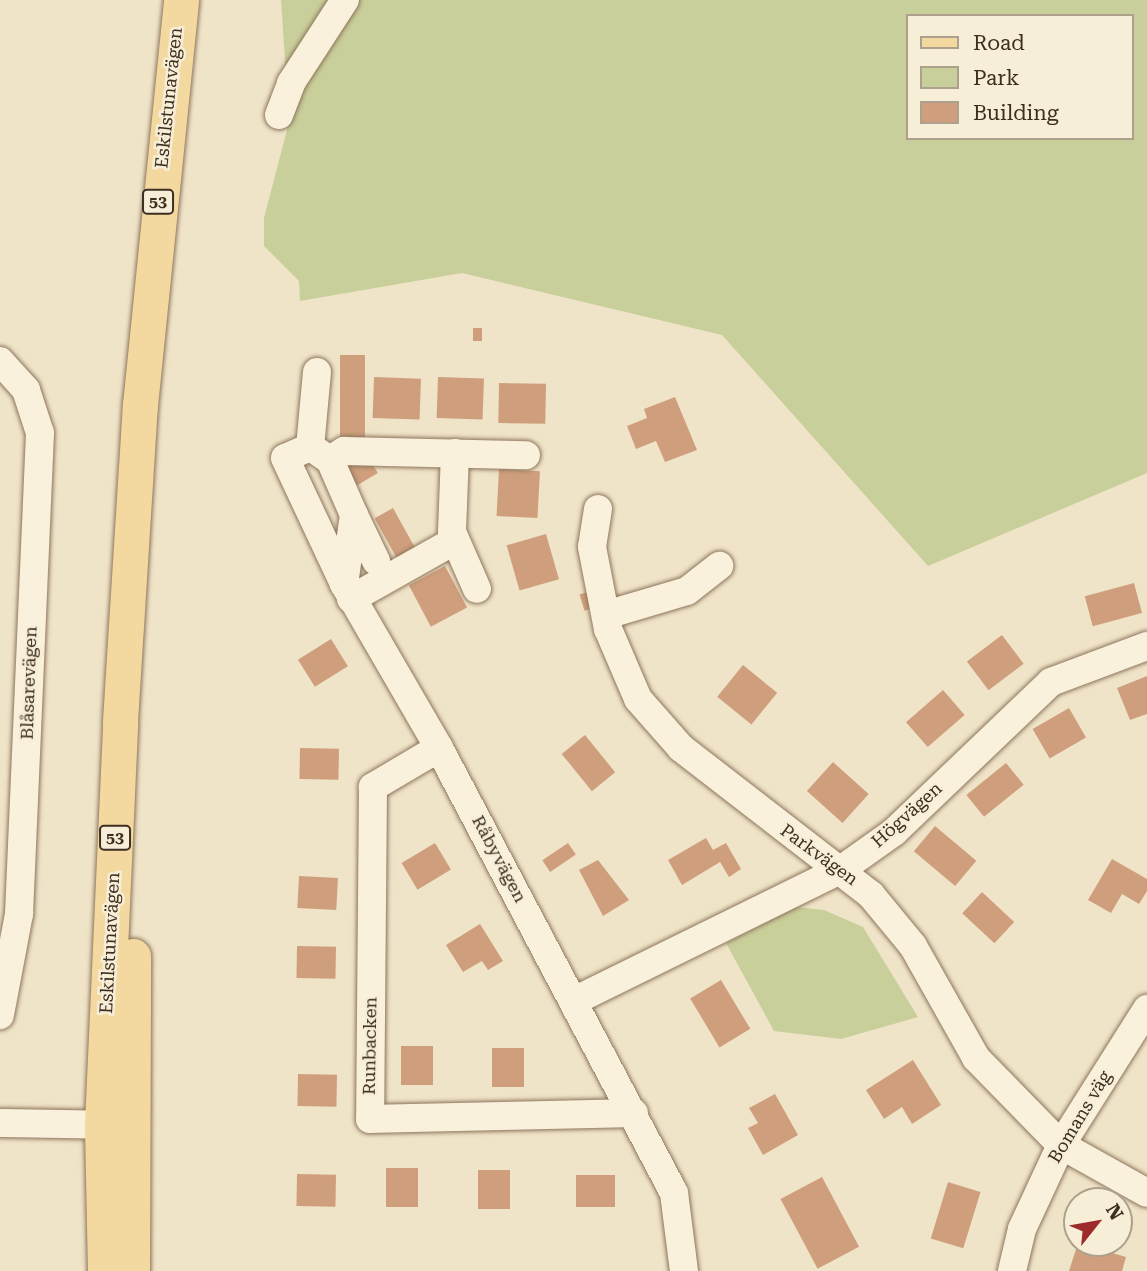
<!DOCTYPE html>
<meta charset="utf-8">
<style>
body{margin:0}
#map{position:relative;width:1147px;height:1271px;overflow:hidden;background:#f0e4c8;font-family:"Roboto Serif",serif}
div>[style]{position:absolute}
.green>*{inset:0;background:#c9cf9b}
.building>*{inset:0;background:#cf9f7d;transform-origin:0 0}
.roads{filter:drop-shadow(0 0 2px #8d765c) drop-shadow(0 0 2px #8d765c)}
.minor>*{height:28px;margin:-14px;padding:0 14px;transform-origin:14px;border-radius:14px;background:#faf1dc}
.major>*{height:35px;margin:-17.5px;padding:0 17.5px;transform-origin:17.5px;border-radius:17.5px;background:#f3d9a0}
span{translate:-50% -50%;white-space:nowrap;text-align:center;line-height:1.15;-webkit-text-stroke:5px #f7eed8;paint-order:stroke}
.shield-label span{padding:2px 5px;background:#f7eed8;border:2px solid;border-radius:5px;-webkit-text-stroke-width:0}
.shield-label{font-size:16px;color:#3d2e20;font-weight:700}
.street-label{font-size:18px;color:#3d2e20}
.legend{position:absolute;left:906px;top:14px;width:228px;height:126px;box-sizing:border-box;background:#f7eed8;border:2px solid #ada18e;margin:0;padding:9px 12px;list-style:none;font-size:21px;color:#3d2e20}
.legend li{display:flex;align-items:center;gap:14px;height:35px}
.legend b{width:35px;border:2px solid #ada18e}
.north{position:absolute;left:1063px;top:1187px;width:70px;height:70px;box-sizing:border-box;background:#f7eed8;border:2px solid #ada18e;border-radius:50%;rotate:59deg;font-size:19px;font-weight:700;line-height:28px;text-align:center;color:#3d2e20}
.north::after{content:'';display:block;margin:auto;width:24px;height:32px;background:#9e2a2b;clip-path:polygon(50% 0,100% 100%,50% 72%,0 100%)}
</style>
<div id="map">
<div class="green">
<i style="clip-path:polygon(evenodd,281px 0,1147px 0,1147px 473px,928px 566px,722px 335px,462px 273px,300px 301px,299px 281px,264px 246px,264px 218px,289px 122px,281px 0,907px 16px,1131px 16px,1131px 138px,907px 138px,907px 16px)"></i>
<i style="clip-path:polygon(796px 907px,824px 910px,863px 927px,918px 1017px,841px 1039px,774px 1031px,726px 943px)"></i>
</div>
<div class="building">
<i style="left:482px;top:328px;width:13px;height:9px;rotate:90deg"></i>
<i style="left:340px;top:355px;width:25px;height:86px"></i>
<i style="left:374px;top:377px;width:47px;height:41px;rotate:2deg"></i>
<i style="left:438px;top:377px;width:46px;height:41px;rotate:2deg"></i>
<i style="left:499px;top:383px;width:47px;height:40px;rotate:1deg"></i>
<i style="clip-path:polygon(675px 397px,697px 450px,665px 462px,656px 441px,636px 449px,627px 426px,647px 418px,644px 409px)"></i>
<i style="left:367px;top:455px;width:21px;height:24px;rotate:59deg"></i>
<i style="left:499px;top:469px;width:41px;height:47px;rotate:3deg"></i>
<i style="left:393px;top:508px;width:58px;height:21px;rotate:61deg"></i>
<i style="left:546px;top:534px;width:47px;height:41px;rotate:74deg"></i>
<i style="left:445px;top:566px;width:47px;height:41px;rotate:62deg"></i>
<i style="left:1134px;top:583px;width:31px;height:51px;rotate:75deg"></i>
<i style="left:591px;top:591px;width:17px;height:12px;rotate:73deg"></i>
<i style="left:1002px;top:635px;width:36px;height:44px;rotate:53deg"></i>
<i style="left:331px;top:639px;width:32px;height:39px;rotate:58deg"></i>
<i style="left:743px;top:665px;width:44px;height:41px;rotate:39deg"></i>
<i style="clip-path:polygon(1147px 676px,1147px 714px,1130px 720px,1117px 688px)"></i>
<i style="left:943px;top:690px;width:33px;height:49px;rotate:49deg"></i>
<i style="left:1069px;top:708px;width:34px;height:42px;rotate:60deg"></i>
<i style="left:585px;top:735px;width:48px;height:30px;rotate:51deg"></i>
<i style="left:300px;top:748px;width:39px;height:31px;rotate:1deg"></i>
<i style="left:833px;top:762px;width:48px;height:39px;rotate:42deg"></i>
<i style="left:1006px;top:763px;width:28px;height:51px;rotate:51deg"></i>
<i style="left:935px;top:826px;width:54px;height:33px;rotate:40deg"></i>
<i style="clip-path:polygon(706px 838px,713px 850px,726px 843px,741px 869px,729px 877px,720px 862px,682px 885px,668px 860px)"></i>
<i style="left:435px;top:843px;width:31px;height:39px;rotate:59deg"></i>
<i style="left:568px;top:843px;width:14px;height:31px;rotate:56deg"></i>
<i style="clip-path:polygon(1112px 859px,1147px 879px,1147px 891px,1139px 904px,1122px 894px,1111px 913px,1088px 900px)"></i>
<i style="clip-path:polygon(598px 860px,629px 900px,603px 916px,579px 870px)"></i>
<i style="left:299px;top:876px;width:39px;height:32px;rotate:3deg"></i>
<i style="left:982px;top:892px;width:44px;height:29px;rotate:43deg"></i>
<i style="clip-path:polygon(480px 924px,503px 961px,488px 970px,482px 961px,463px 972px,446px 945px)"></i>
<i style="left:297px;top:946px;width:39px;height:32px;rotate:1deg"></i>
<i style="left:721px;top:980px;width:57px;height:36px;rotate:59deg"></i>
<i style="left:401px;top:1046px;width:32px;height:39px"></i>
<i style="left:492px;top:1048px;width:32px;height:39px"></i>
<i style="clip-path:polygon(913px 1060px,941px 1105px,912px 1124px,902px 1107px,884px 1119px,866px 1090px)"></i>
<i style="left:298px;top:1074px;width:39px;height:32px;rotate:1deg"></i>
<i style="clip-path:polygon(775px 1094px,798px 1135px,763px 1155px,748px 1128px,758px 1123px,749px 1108px)"></i>
<i style="left:386px;top:1168px;width:32px;height:39px"></i>
<i style="left:478px;top:1170px;width:32px;height:39px"></i>
<i style="left:297px;top:1174px;width:39px;height:32px;rotate:1deg"></i>
<i style="left:615px;top:1175px;width:32px;height:39px;rotate:90deg"></i>
<i style="left:822px;top:1177px;width:79px;height:47px;rotate:62deg"></i>
<i style="left:948px;top:1182px;width:34px;height:59px;rotate:17deg"></i>
<i style="clip-path:polygon(1078px 1243px,1126px 1257px,1122px 1271px,1069px 1271px)"></i>
</div>
<div class="roads">
<div class="minor">
<i style="left:279px;top:115px;width:34px;rotate:-69deg"></i>
<i style="left:291px;top:83px;width:99px;rotate:-57deg"></i>
<i style="left:0;top:361px;width:39px;rotate:48deg"></i>
<i style="left:26px;top:390px;width:45px;rotate:72deg"></i>
<i style="left:40px;top:433px;width:481px;rotate:92.5deg"></i>
<i style="left:19px;top:914px;width:103px;rotate:100.7deg"></i>
<i style="left:317px;top:372px;width:75px;rotate:95.3deg"></i>
<i style="left:310px;top:447px;width:27px;rotate:156deg"></i>
<i style="left:285px;top:458px;width:139px;rotate:64.9deg"></i>
<i style="left:344px;top:584px;width:190px;rotate:59.9deg"></i>
<i style="left:439px;top:748px;width:503px;rotate:62.16deg"></i>
<i style="left:674px;top:1193px;width:79px;rotate:82.7deg"></i>
<i style="left:315px;top:450px;width:18px;rotate:34deg"></i>
<i style="left:330px;top:460px;width:60px;rotate:66.4deg"></i>
<i style="left:354px;top:515px;width:70px;rotate:98.2deg"></i>
<i style="left:455px;top:453px;width:79px;rotate:92.2deg"></i>
<i style="left:452px;top:532px;width:62px;rotate:66.3deg"></i>
<i style="left:330px;top:460px;width:17px;rotate:-33deg"></i>
<i style="left:344px;top:451px;width:182px;rotate:1.3deg"></i>
<i style="left:598px;top:509px;width:38px;rotate:99deg"></i>
<i style="left:592px;top:547px;width:84px;rotate:79deg"></i>
<i style="left:608px;top:629px;width:76px;rotate:66.8deg"></i>
<i style="left:638px;top:699px;width:65px;rotate:48.7deg"></i>
<i style="left:681px;top:748px;width:240px;rotate:37.7deg"></i>
<i style="left:871px;top:895px;width:66px;rotate:50.5deg"></i>
<i style="left:913px;top:946px;width:129px;rotate:60.6deg"></i>
<i style="left:976px;top:1058px;width:122px;rotate:45.7deg"></i>
<i style="left:1061px;top:1145px;width:98px;rotate:29.2deg"></i>
<i style="left:354px;top:515px;width:51px;rotate:64.4deg"></i>
<i style="left:351px;top:599px;width:118px;rotate:-29.4deg"></i>
<i style="left:606px;top:615px;width:84px;rotate:-16.5deg"></i>
<i style="left:687px;top:591px;width:41px;rotate:-38deg"></i>
<i style="left:439px;top:748px;width:77px;rotate:149.4deg"></i>
<i style="left:373px;top:787px;width:332px;rotate:90.5deg"></i>
<i style="left:370px;top:1119px;width:264px;rotate:-1.3deg"></i>
<i style="left:574px;top:1001px;width:299px;rotate:-26.2deg"></i>
<i style="left:842px;top:869px;width:64px;rotate:-35.4deg"></i>
<i style="left:894px;top:832px;width:217px;rotate:-43.7deg"></i>
<i style="left:1051px;top:682px;width:103px;rotate:-20.6deg"></i>
<i style="left:0;top:1123px;width:123px;rotate:0.9deg"></i>
<i style="left:1012px;top:1271px;width:43px;rotate:-76.6deg"></i>
<i style="left:1022px;top:1229px;width:93px;rotate:-65.1deg"></i>
<i style="left:1061px;top:1145px;width:161px;rotate:-57.7deg"></i>
</div>
<div class="major">
<i style="left:105px;top:1271px;width:147px;rotate:-91.2deg"></i>
<i style="left:102px;top:1124px;width:403px;rotate:-87.4deg"></i>
<i style="left:120px;top:721px;width:317px;rotate:-86.4deg"></i>
<i style="left:140px;top:405px;width:407px;rotate:-84.2deg"></i>
<i style="left:132px;top:1271px;width:315px;rotate:-89.8deg"></i>
</div>
</div>
<div class="shield-label">
<span style="left:158px;top:202px">53</span>
<span style="left:115px;top:838px">53</span>
</div>
<div class="street-label">
<span style="left:169px;top:98px;rotate:-84deg">Eskilstunavägen</span>
<span style="left:29px;top:683px;rotate:-88deg">Blåsarevägen</span>
<span style="left:907px;top:815px;rotate:-42deg">Högvägen</span>
<span style="left:819px;top:855px;rotate:36deg">Parkvägen</span>
<span style="left:499px;top:859px;rotate:62deg">Råbyvägen</span>
<span style="left:110px;top:943px;rotate:-87deg">Eskilstunavägen</span>
<span style="left:370px;top:1046px;rotate:-89deg">Runbacken</span>
<span style="left:1080px;top:1117px;rotate:-59deg">Bomans väg</span>
</div>
<ul class="legend">
<li><b style="height:9px;background:#f3d9a0"></b>Road</li>
<li><b style="height:19px;background:#c9cf9b"></b>Park</li>
<li><b style="height:19px;background:#cf9f7d"></b>Building</li>
</ul>
<div class="north">N</div>
</div>
